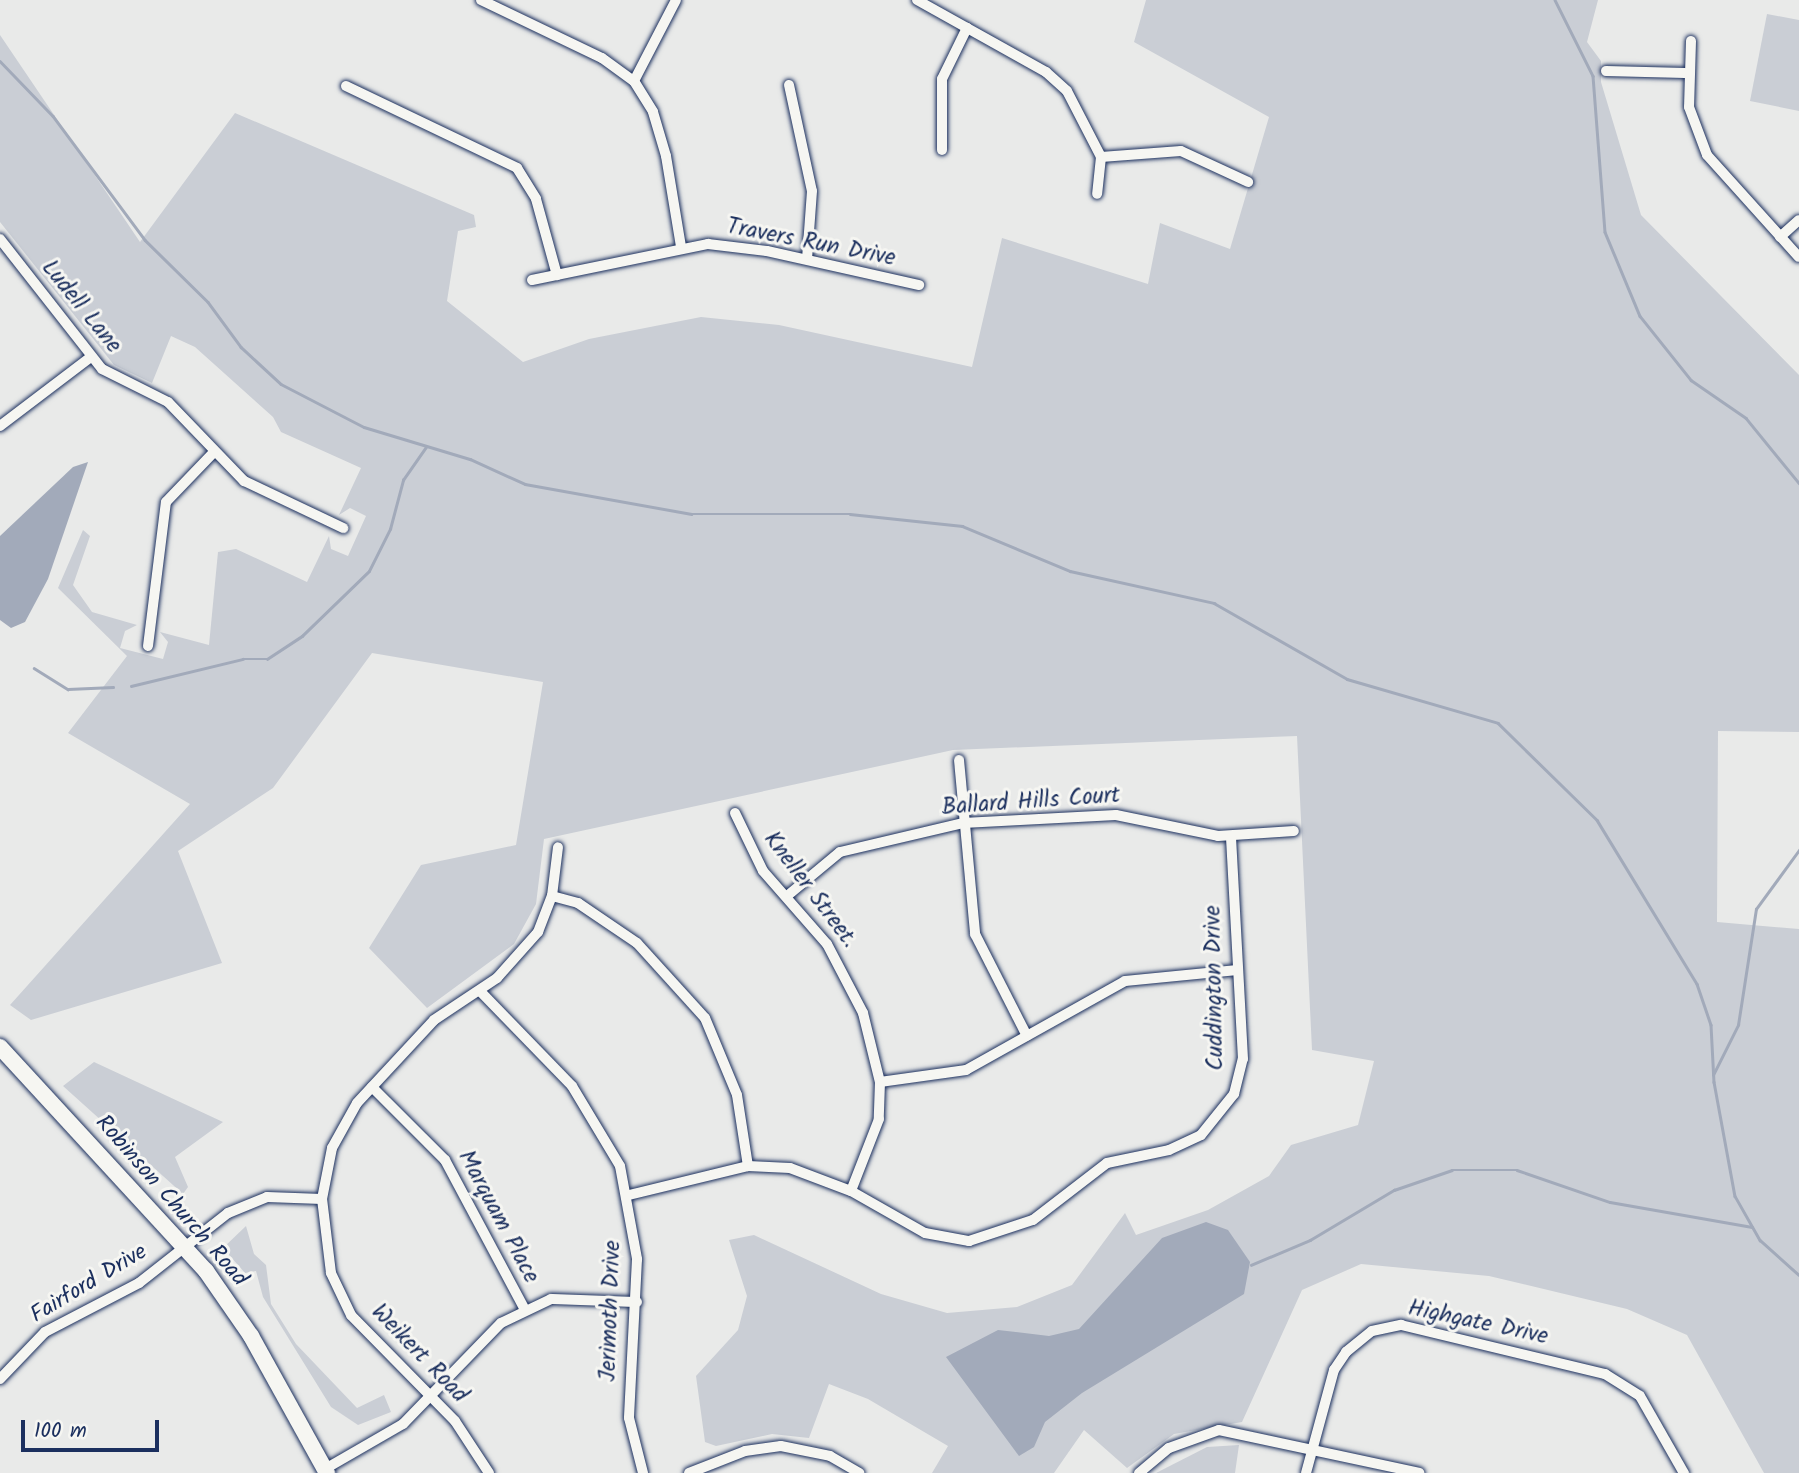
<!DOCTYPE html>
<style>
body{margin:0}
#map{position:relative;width:1799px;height:1473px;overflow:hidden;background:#e9eae9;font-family:Kalam,sans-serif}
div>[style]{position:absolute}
.green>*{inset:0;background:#caced5}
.water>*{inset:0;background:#a2aaba}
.stream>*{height:2.5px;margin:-1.25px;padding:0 1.25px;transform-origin:1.25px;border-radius:1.25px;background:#a2aaba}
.roads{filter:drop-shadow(0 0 2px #1b2f5e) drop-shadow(0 0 2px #1b2f5e)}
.street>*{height:10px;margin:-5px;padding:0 5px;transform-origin:5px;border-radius:5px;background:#f6f6f2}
.secondary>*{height:16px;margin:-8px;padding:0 8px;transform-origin:8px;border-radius:8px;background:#f6f6f2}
span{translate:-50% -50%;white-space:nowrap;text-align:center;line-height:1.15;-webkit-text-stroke:6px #f6f6f2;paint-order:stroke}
.street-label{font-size:23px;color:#1b2f5e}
.scale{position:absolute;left:21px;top:1420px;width:138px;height:32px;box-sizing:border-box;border:4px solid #1b2f5e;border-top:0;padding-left:9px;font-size:21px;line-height:24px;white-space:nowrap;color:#1b2f5e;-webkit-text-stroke:5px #f6f6f2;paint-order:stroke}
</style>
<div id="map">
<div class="green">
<i style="clip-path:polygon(1146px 0,1598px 0,1587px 42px,1601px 61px,1601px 82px,1641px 215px,1799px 375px,1799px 732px,1718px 731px,1717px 922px,1799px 929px,1799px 1473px,1764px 1473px,1687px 1335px,1627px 1309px,1489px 1276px,1361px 1264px,1302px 1290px,1242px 1422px,1174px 1434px,1127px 1468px,1084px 1430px,1054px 1473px,932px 1473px,948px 1446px,868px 1399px,829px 1384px,809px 1438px,772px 1434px,716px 1446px,705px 1442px,696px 1376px,738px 1330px,747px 1296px,729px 1240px,754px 1235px,881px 1294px,947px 1313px,1017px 1307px,1072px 1285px,1125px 1213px,1136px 1235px,1208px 1210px,1269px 1176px,1291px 1145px,1358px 1125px,1374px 1061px,1312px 1050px,1297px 736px,953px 750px,544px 839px,536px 904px,514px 944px,427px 1008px,369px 948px,421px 865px,516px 845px,543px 682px,372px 653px,273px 788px,178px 851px,222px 963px,31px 1020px,10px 1005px,190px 804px,68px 733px,127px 656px,58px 588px,83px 530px,90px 536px,73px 585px,92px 612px,137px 625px,125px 631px,120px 648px,163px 659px,168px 642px,160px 632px,209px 645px,218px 552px,236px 549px,307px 582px,329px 536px,331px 549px,348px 556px,366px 516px,350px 508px,339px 515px,361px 468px,281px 432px,273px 417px,195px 347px,171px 336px,152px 383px,114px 365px,0 222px,0 35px,140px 242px,235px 113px,474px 215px,476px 227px,458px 231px,447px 301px,523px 362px,589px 339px,701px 317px,779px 325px,972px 367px,1002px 238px,1148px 284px,1160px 223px,1230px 249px,1269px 117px,1134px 42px)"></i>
<i style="clip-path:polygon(1767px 14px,1799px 20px,1799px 111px,1750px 101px)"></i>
<i style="clip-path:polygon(94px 1062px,223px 1122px,175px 1157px,188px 1187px,183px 1194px,63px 1086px)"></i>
<i style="clip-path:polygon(246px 1226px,254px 1254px,266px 1265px,271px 1304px,296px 1344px,357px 1408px,384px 1395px,391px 1412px,358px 1425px,331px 1407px,263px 1297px,256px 1271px,245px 1273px,223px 1248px)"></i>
<i style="clip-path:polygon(1239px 1445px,1235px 1473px,1156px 1473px,1207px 1447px)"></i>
</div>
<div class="water">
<i style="clip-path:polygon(88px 462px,48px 579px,25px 622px,11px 628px,0 620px,0 536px,73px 467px)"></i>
<i style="clip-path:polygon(1206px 1222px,1228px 1230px,1250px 1262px,1244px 1294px,1082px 1393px,1045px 1422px,1034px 1447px,1019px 1456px,946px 1357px,998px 1330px,1049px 1336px,1079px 1329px,1162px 1238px)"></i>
</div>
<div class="stream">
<i style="left:1555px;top:0;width:85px;rotate:63.4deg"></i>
<i style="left:1593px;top:76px;width:156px;rotate:85.6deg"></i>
<i style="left:1605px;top:232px;width:91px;rotate:67.4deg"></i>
<i style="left:1640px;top:316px;width:82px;rotate:51.4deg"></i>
<i style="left:1691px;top:380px;width:67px;rotate:34.6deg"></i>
<i style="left:1746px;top:418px;width:84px;rotate:50.8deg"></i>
<i style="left:0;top:61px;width:76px;rotate:46.1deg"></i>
<i style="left:53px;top:116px;width:154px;rotate:53.4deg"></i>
<i style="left:145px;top:240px;width:88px;rotate:44.5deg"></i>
<i style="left:208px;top:302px;width:56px;rotate:53.7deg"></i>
<i style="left:241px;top:347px;width:54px;rotate:42.8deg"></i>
<i style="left:281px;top:384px;width:93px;rotate:27.4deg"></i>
<i style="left:364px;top:427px;width:111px;rotate:16.8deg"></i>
<i style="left:470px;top:459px;width:60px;rotate:24.4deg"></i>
<i style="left:525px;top:484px;width:169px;rotate:10.2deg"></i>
<i style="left:691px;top:514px;width:159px"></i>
<i style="left:850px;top:514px;width:113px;rotate:6.1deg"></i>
<i style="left:962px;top:526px;width:117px;rotate:22.6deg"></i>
<i style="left:1070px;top:571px;width:148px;rotate:12.5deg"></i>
<i style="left:1214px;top:603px;width:153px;rotate:29.7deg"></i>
<i style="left:1347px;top:679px;width:157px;rotate:16.2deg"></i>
<i style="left:1498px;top:723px;width:139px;rotate:44.4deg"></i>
<i style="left:1597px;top:820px;width:192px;rotate:58.6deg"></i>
<i style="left:1697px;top:984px;width:43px;rotate:71.1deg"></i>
<i style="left:1711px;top:1025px;width:57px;rotate:87deg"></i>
<i style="left:1714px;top:1082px;width:116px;rotate:79.6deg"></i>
<i style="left:1735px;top:1196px;width:51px;rotate:60.4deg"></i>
<i style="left:1760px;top:1240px;width:52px;rotate:41.9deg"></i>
<i style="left:34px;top:668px;width:40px;rotate:32deg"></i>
<i style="left:68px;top:689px;width:45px;rotate:-2.5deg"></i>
<i style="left:131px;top:686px;width:115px;rotate:-13.6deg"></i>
<i style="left:243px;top:659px;width:24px"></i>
<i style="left:267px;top:659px;width:42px;rotate:-33.3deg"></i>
<i style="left:302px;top:636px;width:93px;rotate:-44.1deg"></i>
<i style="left:369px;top:571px;width:47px;rotate:-63.4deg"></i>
<i style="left:390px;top:529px;width:51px;rotate:-75.1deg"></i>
<i style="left:403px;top:480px;width:40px;rotate:-55.1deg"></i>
<i style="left:1713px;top:1075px;width:56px;rotate:-63.4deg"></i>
<i style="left:1738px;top:1025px;width:117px;rotate:-81.2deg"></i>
<i style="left:1756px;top:909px;width:73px;rotate:-53.9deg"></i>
<i style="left:1251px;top:1265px;width:64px;rotate:-23deg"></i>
<i style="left:1310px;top:1240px;width:98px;rotate:-30.8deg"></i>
<i style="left:1394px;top:1190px;width:61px;rotate:-19deg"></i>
<i style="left:1452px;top:1170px;width:65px"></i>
<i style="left:1517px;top:1170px;width:98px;rotate:19deg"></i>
<i style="left:1610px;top:1202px;width:144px;rotate:10deg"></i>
</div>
<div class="roads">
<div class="street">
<i style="left:481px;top:0;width:134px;rotate:25.6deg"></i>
<i style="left:602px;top:58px;width:39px;rotate:36deg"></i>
<i style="left:634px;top:81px;width:36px;rotate:58deg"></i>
<i style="left:653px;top:112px;width:46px;rotate:73.5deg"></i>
<i style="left:666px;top:156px;width:92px;rotate:80.6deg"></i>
<i style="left:917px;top:0;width:148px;rotate:29.2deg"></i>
<i style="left:1046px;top:72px;width:28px;rotate:42deg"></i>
<i style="left:1067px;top:91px;width:74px;rotate:62.7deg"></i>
<i style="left:1101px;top:157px;width:37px;rotate:96deg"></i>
<i style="left:1691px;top:41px;width:66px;rotate:91.7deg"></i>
<i style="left:1689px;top:107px;width:51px;rotate:69.4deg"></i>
<i style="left:1707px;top:155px;width:137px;rotate:48deg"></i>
<i style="left:1606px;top:71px;width:79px;rotate:1.5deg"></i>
<i style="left:634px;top:81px;width:91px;rotate:-62.6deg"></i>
<i style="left:789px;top:85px;width:108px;rotate:77.8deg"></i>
<i style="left:812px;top:191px;width:68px;rotate:94.2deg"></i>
<i style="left:346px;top:86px;width:190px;rotate:25.6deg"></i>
<i style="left:517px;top:168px;width:36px;rotate:58deg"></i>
<i style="left:536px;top:199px;width:79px;rotate:74.6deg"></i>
<i style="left:942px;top:150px;width:71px;rotate:-90deg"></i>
<i style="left:942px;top:79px;width:57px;rotate:-63.9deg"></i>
<i style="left:1101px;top:157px;width:80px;rotate:-4.3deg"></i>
<i style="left:1181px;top:151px;width:74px;rotate:24.8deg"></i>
<i style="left:1780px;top:237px;width:25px;rotate:-42deg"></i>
<i style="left:0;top:239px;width:165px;rotate:51.9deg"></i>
<i style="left:102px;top:369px;width:74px;rotate:26.6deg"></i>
<i style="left:168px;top:402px;width:110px;rotate:46.1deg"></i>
<i style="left:244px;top:481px;width:110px;rotate:25.4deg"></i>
<i style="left:532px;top:280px;width:180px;rotate:-11.6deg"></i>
<i style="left:708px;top:244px;width:59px;rotate:6.8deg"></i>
<i style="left:767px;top:251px;width:156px;rotate:12.6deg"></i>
<i style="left:0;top:426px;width:114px;rotate:-37.2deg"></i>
<i style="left:148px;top:646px;width:145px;rotate:-82.9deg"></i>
<i style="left:166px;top:502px;width:68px;rotate:-46.2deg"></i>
<i style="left:959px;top:760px;width:175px;rotate:84.7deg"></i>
<i style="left:975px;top:934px;width:114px;rotate:63deg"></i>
<i style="left:735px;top:813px;width:64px;rotate:64.2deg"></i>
<i style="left:763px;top:871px;width:97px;rotate:48.8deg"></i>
<i style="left:827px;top:944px;width:78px;rotate:62.4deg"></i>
<i style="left:863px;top:1013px;width:71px;rotate:76.2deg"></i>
<i style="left:880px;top:1082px;width:37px;rotate:92deg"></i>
<i style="left:879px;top:1119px;width:77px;rotate:111.3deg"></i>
<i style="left:552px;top:896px;width:27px;rotate:15deg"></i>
<i style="left:578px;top:903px;width:71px;rotate:34.1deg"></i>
<i style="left:637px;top:943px;width:101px;rotate:47.8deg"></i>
<i style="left:705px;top:1018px;width:83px;rotate:67.4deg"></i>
<i style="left:737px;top:1095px;width:72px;rotate:81.2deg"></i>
<i style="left:787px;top:896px;width:69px;rotate:-39.7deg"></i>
<i style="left:840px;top:852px;width:126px;rotate:-13.3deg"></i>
<i style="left:963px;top:823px;width:153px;rotate:-3deg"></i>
<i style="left:1116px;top:815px;width:104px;rotate:11.6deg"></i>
<i style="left:1218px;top:836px;width:76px;rotate:-3.8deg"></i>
<i style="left:480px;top:991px;width:132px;rotate:45.9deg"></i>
<i style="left:572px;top:1086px;width:93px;rotate:59deg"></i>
<i style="left:620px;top:1166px;width:95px;rotate:79.6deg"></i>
<i style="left:637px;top:1259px;width:159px;rotate:92.9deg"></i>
<i style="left:629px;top:1418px;width:57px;rotate:75.7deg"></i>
<i style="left:880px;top:1082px;width:87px;rotate:-7.9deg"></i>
<i style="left:966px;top:1070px;width:182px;rotate:-29.2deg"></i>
<i style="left:1125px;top:981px;width:113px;rotate:-5.6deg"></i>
<i style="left:372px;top:1087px;width:103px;rotate:45deg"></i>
<i style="left:445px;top:1160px;width:170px;rotate:61.9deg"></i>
<i style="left:629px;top:1195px;width:122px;rotate:-13.7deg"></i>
<i style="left:748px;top:1166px;width:42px;rotate:2.7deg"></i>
<i style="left:790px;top:1168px;width:65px;rotate:20.7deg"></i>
<i style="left:851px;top:1191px;width:85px;rotate:29.6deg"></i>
<i style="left:925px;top:1233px;width:45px;rotate:10.3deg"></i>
<i style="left:969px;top:1241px;width:67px;rotate:-18.2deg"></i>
<i style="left:1033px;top:1220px;width:93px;rotate:-37.6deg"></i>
<i style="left:1107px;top:1163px;width:63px;rotate:-11.8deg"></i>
<i style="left:1169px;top:1150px;width:35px;rotate:-25deg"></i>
<i style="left:1201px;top:1135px;width:53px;rotate:-51.2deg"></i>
<i style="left:1234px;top:1094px;width:36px;rotate:-76deg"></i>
<i style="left:1243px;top:1059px;width:223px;rotate:-93.1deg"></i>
<i style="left:0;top:1379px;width:65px;rotate:-46.2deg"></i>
<i style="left:45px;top:1332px;width:106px;rotate:-27.5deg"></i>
<i style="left:139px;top:1283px;width:113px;rotate:-38.2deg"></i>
<i style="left:228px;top:1213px;width:42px;rotate:-22.3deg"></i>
<i style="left:267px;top:1197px;width:55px;rotate:2.1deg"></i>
<i style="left:325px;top:1469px;width:90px;rotate:-30deg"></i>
<i style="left:403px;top:1424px;width:141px;rotate:-45.9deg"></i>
<i style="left:501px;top:1323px;width:55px;rotate:-25.6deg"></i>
<i style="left:551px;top:1299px;width:86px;rotate:2deg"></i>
<i style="left:489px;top:1473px;width:62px;rotate:-123.2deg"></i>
<i style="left:455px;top:1421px;width:148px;rotate:-134.5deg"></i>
<i style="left:351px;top:1315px;width:47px;rotate:-115.5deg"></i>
<i style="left:331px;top:1273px;width:75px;rotate:-96.9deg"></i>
<i style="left:322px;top:1199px;width:52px;rotate:-78.9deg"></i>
<i style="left:332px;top:1148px;width:51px;rotate:-60.9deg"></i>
<i style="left:357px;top:1103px;width:113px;rotate:-47.1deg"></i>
<i style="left:434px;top:1020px;width:76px;rotate:-33.7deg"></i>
<i style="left:497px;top:978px;width:62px;rotate:-48.3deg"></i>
<i style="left:538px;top:932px;width:39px;rotate:-69deg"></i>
<i style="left:552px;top:896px;width:49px;rotate:-83deg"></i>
<i style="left:689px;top:1473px;width:60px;rotate:-21.4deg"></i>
<i style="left:745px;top:1451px;width:36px;rotate:-8deg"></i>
<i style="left:781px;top:1446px;width:50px;rotate:11.5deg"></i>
<i style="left:830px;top:1456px;width:34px;rotate:30deg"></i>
<i style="left:1139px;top:1473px;width:39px;rotate:-40deg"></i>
<i style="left:1169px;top:1448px;width:53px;rotate:-19.8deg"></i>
<i style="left:1219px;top:1430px;width:205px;rotate:12.1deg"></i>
<i style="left:1306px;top:1473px;width:107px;rotate:-74.8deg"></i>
<i style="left:1334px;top:1370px;width:22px;rotate:-56deg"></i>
<i style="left:1346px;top:1352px;width:33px;rotate:-39deg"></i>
<i style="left:1372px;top:1331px;width:30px;rotate:-12deg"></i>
<i style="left:1401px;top:1325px;width:210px;rotate:13.5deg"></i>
<i style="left:1605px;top:1374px;width:41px;rotate:32.2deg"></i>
<i style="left:1640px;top:1396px;width:89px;rotate:60.3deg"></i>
</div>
<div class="secondary">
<i style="left:0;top:1047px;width:304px;rotate:47.4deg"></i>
<i style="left:206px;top:1271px;width:79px;rotate:55.3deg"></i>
<i style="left:251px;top:1336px;width:157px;rotate:61deg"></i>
</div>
</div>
<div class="street-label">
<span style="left:811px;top:243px;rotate:11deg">Travers Run Drive</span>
<span style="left:81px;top:307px;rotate:51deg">Ludell Lane</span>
<span style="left:1031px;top:802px;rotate:-4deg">Ballard Hills Court</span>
<span style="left:810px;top:890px;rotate:53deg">Kneller Street.</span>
<span style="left:1215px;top:988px;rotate:-91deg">Cuddington Drive</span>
<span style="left:171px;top:1201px;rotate:49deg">Robinson Church Road</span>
<span style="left:498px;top:1217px;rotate:62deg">Marquam Place</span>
<span style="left:89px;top:1284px;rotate:-31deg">Fairford Drive</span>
<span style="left:611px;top:1311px;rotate:-88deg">Jerimoth Drive</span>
<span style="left:1478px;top:1323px;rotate:12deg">Highgate Drive</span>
<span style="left:419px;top:1354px;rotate:46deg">Weikert Road</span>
</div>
<div class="scale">100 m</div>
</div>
